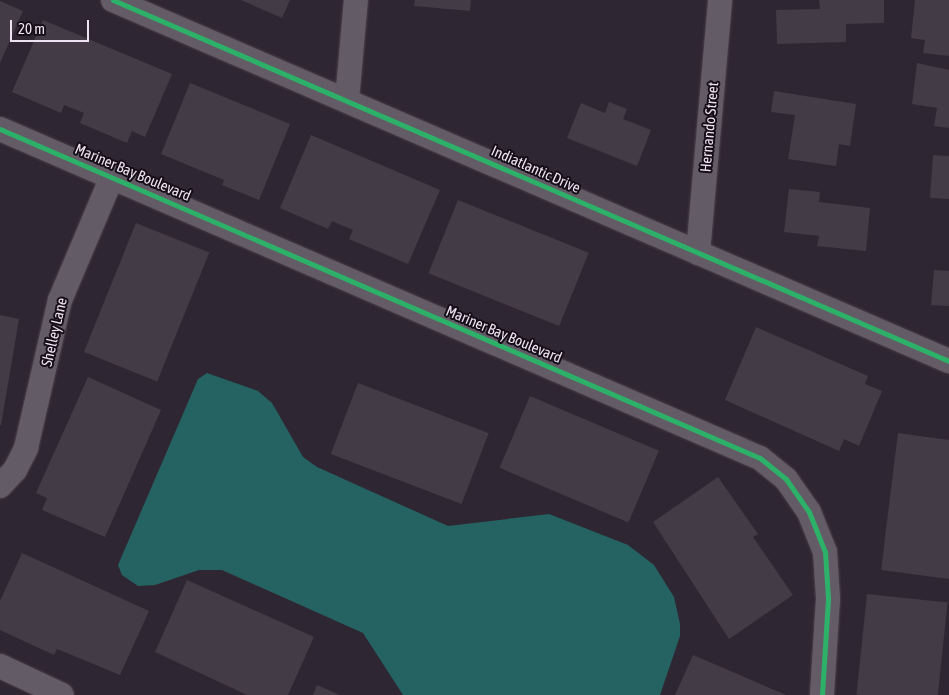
<!DOCTYPE html>
<style>
body{margin:0}
#map{position:relative;width:949px;height:695px;overflow:hidden;background:#2f2633;font-family:"Asap Condensed",sans-serif}
div>[style]{position:absolute}
.water>*{inset:0;background:#246361}
.building>*{inset:0;background:#433c46;transform-origin:0 0}
.roads{filter:drop-shadow(0 0 1px #4a424d) drop-shadow(0 0 1px #4a424d)}
.minor>*{height:24px;margin:-12px;padding:0 12px;transform-origin:12px;border-radius:12px;background:#635c66}
.cycleway>*{height:5px;margin:-2.5px;padding:0 2.5px;transform-origin:2.5px;border-radius:2.5px;background:#2db169}
span{translate:-50% -50%;white-space:nowrap;text-align:center;line-height:1.15;-webkit-text-stroke:4px #150e18;paint-order:stroke}
.street-label{font-size:15px;color:#ece2f2}
.scale{position:absolute;left:10px;top:20px;width:79px;height:22px;box-sizing:border-box;border:2px solid #ece2f2;border-top:0;padding-left:6px;font-size:15px;line-height:18px;white-space:nowrap;color:#ece2f2;-webkit-text-stroke:4px #150e18;paint-order:stroke}
</style>
<div id="map">
<div class="water">
<i style="clip-path:polygon(207px 373px,258px 391px,272px 403px,303px 457px,317px 467px,448px 526px,549px 514px,628px 545px,654px 565px,674px 597px,680px 624px,680px 636px,660px 695px,403px 695px,363px 633px,222px 570px,199px 570px,155px 585px,138px 586px,122px 575px,118px 565px,198px 379px)"></i>
</div>
<div class="building">
<i style="clip-path:polygon(241px 0,290px 0,282px 18px)"></i>
<i style="clip-path:polygon(415px 0,471px 0,470px 11px,414px 6px)"></i>
<i style="clip-path:polygon(819px 0,884px 0,884px 23px,846px 24px,846px 42px,777px 44px,776px 10px,820px 9px)"></i>
<i style="clip-path:polygon(915px 0,949px 0,949px 56px,923px 53px,925px 40px,911px 38px)"></i>
<i style="clip-path:polygon(0 1px,23px 11px,0 63px)"></i>
<i style="clip-path:polygon(43px 20px,172px 74px,145px 137px,132px 131px,127px 143px,80px 123px,84px 113px,64px 105px,61px 113px,12px 92px)"></i>
<i style="clip-path:polygon(917px 63px,949px 70px,949px 128px,934px 126px,937px 108px,912px 104px)"></i>
<i style="clip-path:polygon(190px 83px,290px 124px,259px 200px,222px 185px,224px 180px,161px 154px)"></i>
<i style="clip-path:polygon(774px 91px,856px 104px,850px 146px,839px 144px,836px 166px,788px 159px,795px 115px,771px 112px)"></i>
<i style="clip-path:polygon(609px 102px,627px 109px,623px 119px,651px 130px,637px 166px,567px 138px,581px 103px,605px 113px)"></i>
<i style="clip-path:polygon(311px 135px,440px 190px,408px 264px,349px 239px,353px 230px,332px 221px,328px 229px,280px 208px)"></i>
<i style="clip-path:polygon(933px 155px,949px 156px,949px 199px,930px 198px)"></i>
<i style="clip-path:polygon(789px 189px,820px 192px,819px 202px,870px 208px,866px 251px,817px 246px,819px 236px,784px 232px)"></i>
<i style="left:458px;top:200px;width:141px;height:79px;rotate:22deg"></i>
<i style="left:136px;top:223px;width:79px;height:139px;rotate:22deg"></i>
<i style="clip-path:polygon(934px 270px,949px 271px,949px 306px,931px 305px)"></i>
<i style="clip-path:polygon(0 315px,19px 319px,1px 425px,0 425px)"></i>
<i style="clip-path:polygon(756px 327px,868px 376px,865px 384px,882px 391px,859px 446px,844px 439px,839px 451px,725px 400px)"></i>
<i style="clip-path:polygon(88px 377px,161px 410px,105px 537px,42px 510px,47px 498px,36px 493px)"></i>
<i style="left:358px;top:383px;width:140px;height:76px;rotate:21deg"></i>
<i style="left:530px;top:396px;width:140px;height:78px;rotate:23deg"></i>
<i style="clip-path:polygon(898px 433px,949px 440px,949px 579px,881px 570px)"></i>
<i style="clip-path:polygon(718px 477px,758px 534px,753px 537px,793px 595px,729px 639px,653px 522px)"></i>
<i style="clip-path:polygon(22px 553px,149px 611px,120px 675px,57px 649px,54px 655px,0 630px,0 601px)"></i>
<i style="clip-path:polygon(187px 580px,314px 637px,288px 695px,247px 695px,155px 652px)"></i>
<i style="left:867px;top:594px;width:81px;height:101px;rotate:6deg"></i>
<i style="clip-path:polygon(693px 655px,786px 695px,675px 695px)"></i>
<i style="clip-path:polygon(317px 685px,340px 695px,313px 695px)"></i>
</div>
<div class="roads">
<div class="minor">
<i style="left:113px;top:0;width:911px;rotate:23.36deg"></i>
<i style="left:347px;top:100px;width:100px;rotate:-84.9deg"></i>
<i style="left:0;top:129px;width:828px;rotate:23.41deg"></i>
<i style="left:760px;top:458px;width:33px;rotate:39deg"></i>
<i style="left:786px;top:479px;width:40px;rotate:55.1deg"></i>
<i style="left:809px;top:512px;width:43px;rotate:68.2deg"></i>
<i style="left:825px;top:552px;width:47px;rotate:86.3deg"></i>
<i style="left:828px;top:599px;width:96px;rotate:93.6deg"></i>
<i style="left:698px;top:253px;width:254px;rotate:-85deg"></i>
<i style="left:0;top:486px;width:22px;rotate:-47deg"></i>
<i style="left:15px;top:470px;width:25px;rotate:-63deg"></i>
<i style="left:26px;top:448px;width:152px;rotate:-77.1deg"></i>
<i style="left:60px;top:300px;width:134px;rotate:-67.1deg"></i>
<i style="left:0;top:666px;width:68px;rotate:25.1deg"></i>
</div>
</div>
<div class="cycleway">
<i style="left:113px;top:0;width:911px;rotate:23.36deg"></i>
<i style="left:0;top:129px;width:828px;rotate:23.41deg"></i>
<i style="left:760px;top:458px;width:33px;rotate:39deg"></i>
<i style="left:786px;top:479px;width:40px;rotate:55.1deg"></i>
<i style="left:809px;top:512px;width:43px;rotate:68.2deg"></i>
<i style="left:825px;top:552px;width:47px;rotate:86.3deg"></i>
<i style="left:828px;top:599px;width:96px;rotate:93.6deg"></i>
</div>
<div class="street-label">
<span style="left:709px;top:127px;rotate:-85deg">Hernando Street</span>
<span style="left:536px;top:169px;rotate:24deg">Indiatlantic Drive</span>
<span style="left:133px;top:172px;rotate:23deg">Mariner Bay Boulevard</span>
<span style="left:54px;top:332px;rotate:-77deg">Shelley Lane</span>
<span style="left:504px;top:334px;rotate:23deg">Mariner Bay Boulevard</span>
</div>
<div class="scale">20 m</div>
</div>
